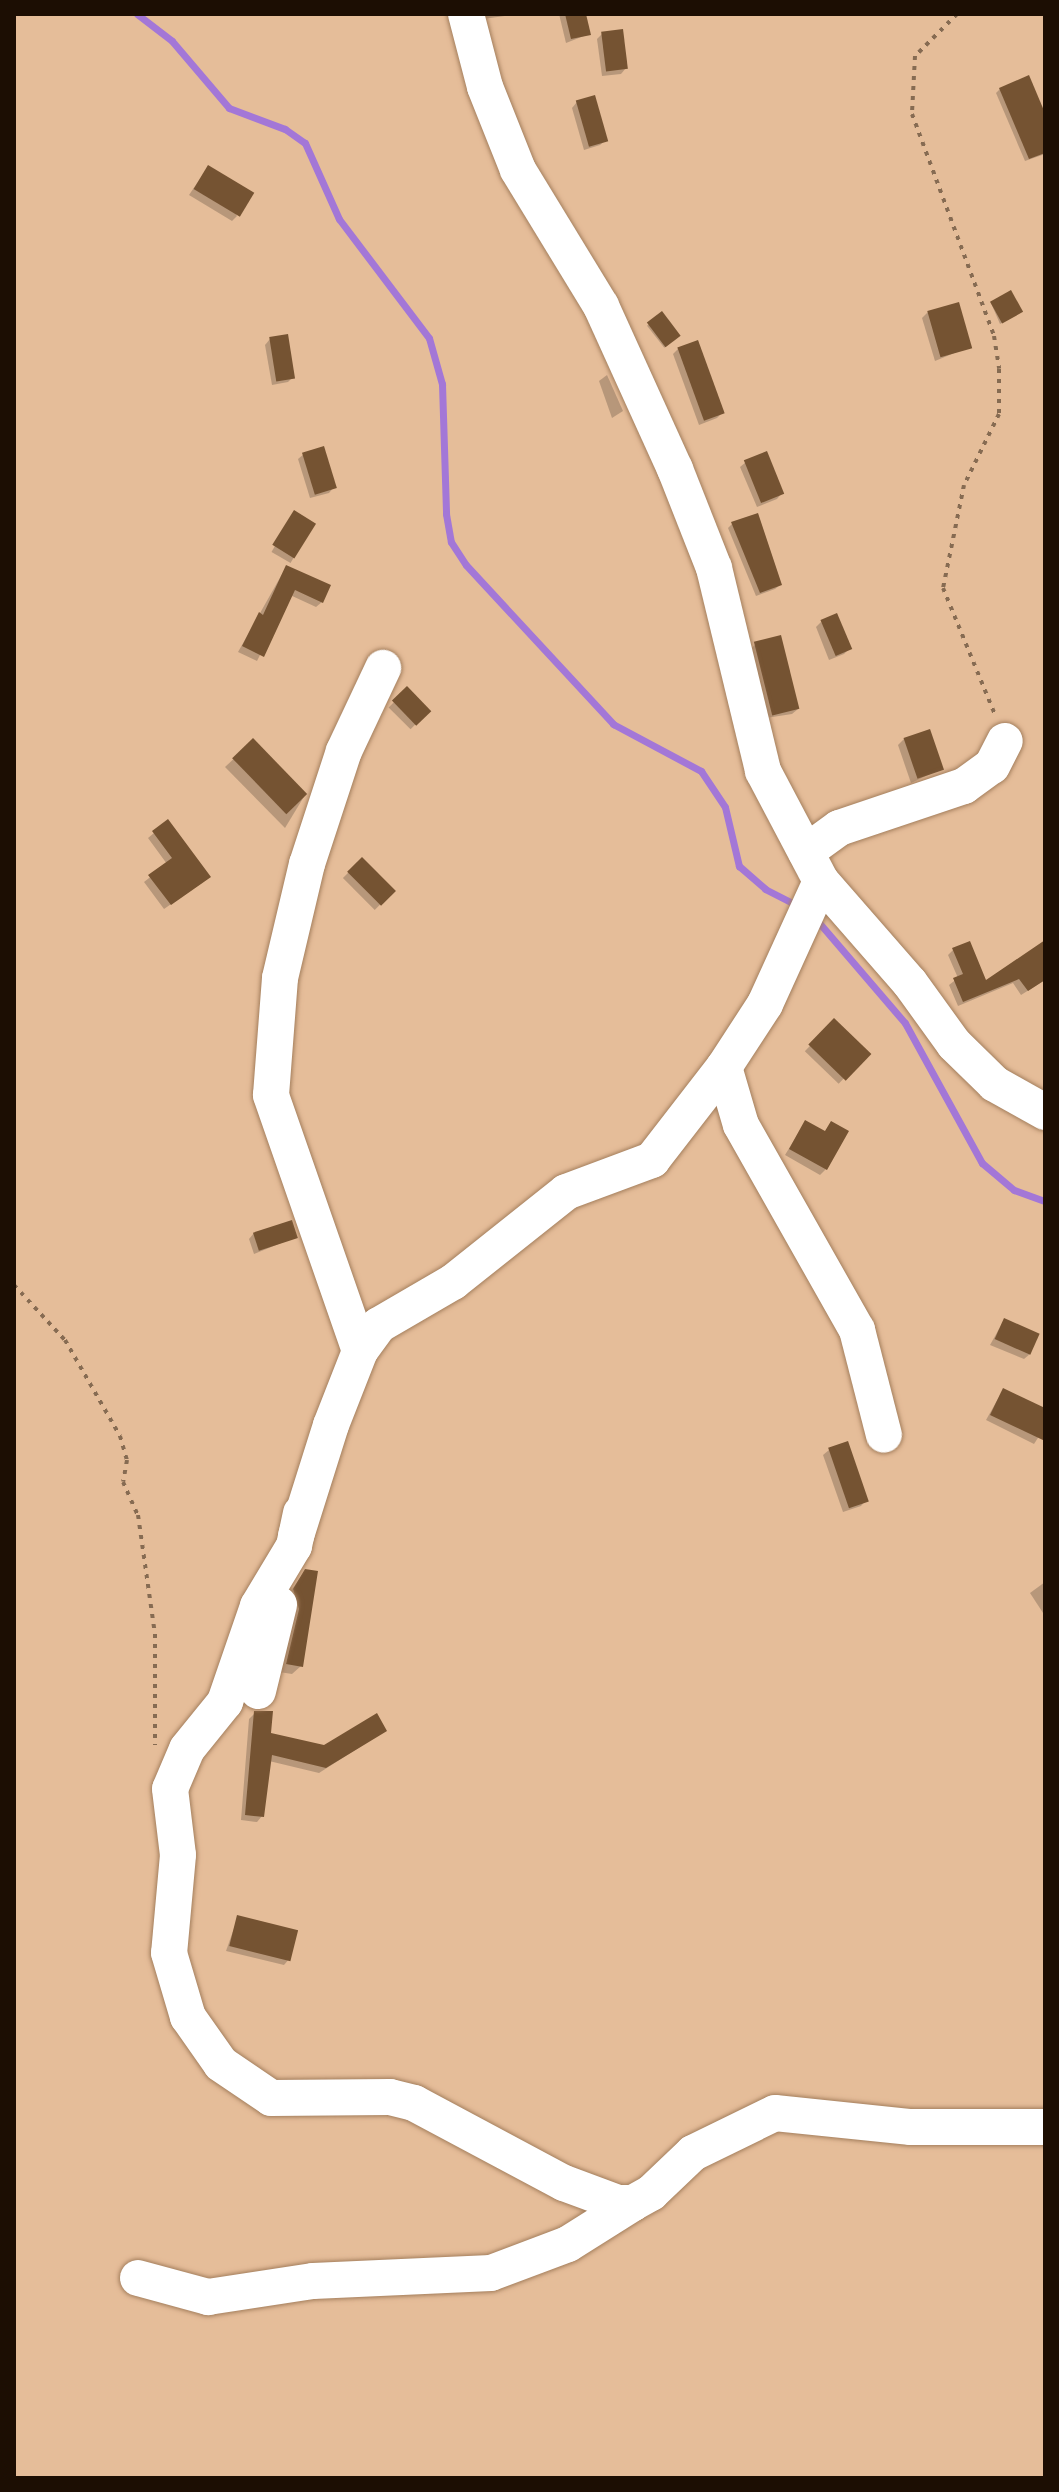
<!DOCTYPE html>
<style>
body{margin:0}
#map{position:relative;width:1059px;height:2492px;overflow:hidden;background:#e5bd99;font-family:Quicksand,sans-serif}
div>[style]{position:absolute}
.shadow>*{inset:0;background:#0003;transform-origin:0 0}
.stream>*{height:7px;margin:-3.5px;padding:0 3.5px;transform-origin:3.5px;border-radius:3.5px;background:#a377d7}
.building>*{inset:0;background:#755332;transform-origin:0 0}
.path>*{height:4px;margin-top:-2px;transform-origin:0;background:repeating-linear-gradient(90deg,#866b52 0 4px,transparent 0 10px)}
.roads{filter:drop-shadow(0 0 2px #a47f5d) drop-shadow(0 0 2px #a47f5d)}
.minor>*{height:36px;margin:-18px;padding:0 18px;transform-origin:18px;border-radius:18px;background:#fff}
span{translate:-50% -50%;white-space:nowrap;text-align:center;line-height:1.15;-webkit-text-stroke:8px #e5bd99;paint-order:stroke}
.frame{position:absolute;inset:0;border:16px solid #1c0e03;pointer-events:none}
</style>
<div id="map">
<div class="shadow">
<i style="clip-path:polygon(481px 14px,518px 14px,483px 19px)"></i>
<i style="clip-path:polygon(559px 14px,584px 14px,589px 34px,566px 43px)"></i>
<i style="clip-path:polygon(602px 34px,626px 68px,621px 74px,602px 76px,597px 39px)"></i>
<i style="clip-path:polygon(1000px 89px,1045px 118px,1045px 154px,1025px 161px,996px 93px)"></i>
<i style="clip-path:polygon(577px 102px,606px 140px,600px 145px,584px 150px,572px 108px)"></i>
<i style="clip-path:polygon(208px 167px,237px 216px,232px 221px,189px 195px)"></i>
<i style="clip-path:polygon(991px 303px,1018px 314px,1000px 324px)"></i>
<i style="clip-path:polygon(928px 312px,969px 347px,935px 361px,922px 318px)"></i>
<i style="left:662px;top:314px;width:28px;height:19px;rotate:52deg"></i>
<i style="clip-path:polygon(270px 339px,293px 377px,288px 382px,272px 385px,265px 345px)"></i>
<i style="clip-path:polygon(678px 349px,723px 412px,717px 418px,699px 425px,673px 354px)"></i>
<i style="clip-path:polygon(607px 375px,623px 411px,612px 418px,599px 381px)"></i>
<i style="clip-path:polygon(304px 454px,334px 487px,329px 493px,310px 498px,298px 459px)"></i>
<i style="clip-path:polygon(746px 462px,782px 493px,777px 499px,757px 507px,740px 467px)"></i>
<i style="left:294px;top:513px;width:22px;height:45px;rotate:30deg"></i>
<i style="clip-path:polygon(732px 524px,780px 585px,775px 589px,756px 596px,728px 528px)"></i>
<i style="clip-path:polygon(286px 567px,322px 602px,316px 607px,290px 595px,257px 661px,238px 652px)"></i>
<i style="clip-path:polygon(821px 622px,849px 649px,844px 654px,829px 660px,816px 627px)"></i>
<i style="clip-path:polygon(755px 645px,798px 709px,792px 714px,766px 718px,749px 650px)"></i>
<i style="left:407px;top:689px;width:31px;height:26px;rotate:45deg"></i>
<i style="clip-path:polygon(904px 739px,941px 769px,911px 783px,898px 745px)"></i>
<i style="clip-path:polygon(253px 741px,305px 795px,285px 828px,225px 767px)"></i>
<i style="clip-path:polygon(154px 833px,203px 882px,164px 909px,144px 882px,167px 864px,148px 838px)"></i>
<i style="left:362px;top:859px;width:45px;height:27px;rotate:45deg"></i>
<i style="clip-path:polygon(1045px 943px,1045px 980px,1021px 995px,1013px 983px,958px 1006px,949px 985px,958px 978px,948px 955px,953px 950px,985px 983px)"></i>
<i style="left:834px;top:1021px;width:47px;height:42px;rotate:44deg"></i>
<i style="clip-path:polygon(805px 1122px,824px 1133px,831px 1124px,826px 1169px,820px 1175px,785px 1155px)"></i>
<i style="clip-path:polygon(254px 1233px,296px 1237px,254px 1254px,249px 1239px)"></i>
<i style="clip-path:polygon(1004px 1320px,1030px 1354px,1024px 1359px,990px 1345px)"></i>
<i style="clip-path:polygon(1003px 1390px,1045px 1410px,1045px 1427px,1034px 1444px,986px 1420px)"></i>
<i style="clip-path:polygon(829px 1450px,866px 1500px,861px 1506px,843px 1512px,823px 1455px)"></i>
<i style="clip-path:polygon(305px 1571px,301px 1666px,292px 1674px,279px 1672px,285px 1599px)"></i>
<i style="clip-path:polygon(1045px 1582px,1045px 1616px,1030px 1593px)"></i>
<i style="clip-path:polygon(255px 1713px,269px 1735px,324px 1747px,385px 1731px,319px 1773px,269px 1761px,262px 1816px,257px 1822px,241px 1820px,249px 1719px)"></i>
<i style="clip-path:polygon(238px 1917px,289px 1959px,284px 1965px,226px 1951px)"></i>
</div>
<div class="stream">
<i style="left:137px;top:14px;width:44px;rotate:37.6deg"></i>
<i style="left:172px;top:41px;width:88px;rotate:49.6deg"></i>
<i style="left:229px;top:108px;width:60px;rotate:20.6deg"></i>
<i style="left:285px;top:129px;width:24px;rotate:35deg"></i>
<i style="left:305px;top:143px;width:83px;rotate:65.9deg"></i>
<i style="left:339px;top:219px;width:149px;rotate:52.9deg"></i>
<i style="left:429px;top:338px;width:48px;rotate:74.2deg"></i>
<i style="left:442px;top:384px;width:130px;rotate:88.2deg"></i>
<i style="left:446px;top:514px;width:28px;rotate:80deg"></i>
<i style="left:451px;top:542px;width:27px;rotate:57deg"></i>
<i style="left:466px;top:565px;width:217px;rotate:47.2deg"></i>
<i style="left:613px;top:724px;width:100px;rotate:28.1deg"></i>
<i style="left:701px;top:771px;width:43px;rotate:56.3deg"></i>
<i style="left:725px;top:807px;width:61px;rotate:76.7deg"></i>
<i style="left:739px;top:866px;width:35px;rotate:41deg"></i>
<i style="left:765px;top:889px;width:38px;rotate:27deg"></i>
<i style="left:815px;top:918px;width:138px;rotate:49.4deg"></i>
<i style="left:905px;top:1023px;width:160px;rotate:61.2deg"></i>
<i style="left:982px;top:1163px;width:42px;rotate:40.2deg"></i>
<i style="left:1014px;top:1190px;width:33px;rotate:20deg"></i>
</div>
<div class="building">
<i style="clip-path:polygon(565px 14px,586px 14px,591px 35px,571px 39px)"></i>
<i style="left:623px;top:29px;width:40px;height:22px;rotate:83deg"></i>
<i style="clip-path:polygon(1029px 75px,1045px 113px,1045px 153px,1029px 159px,999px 88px)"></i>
<i style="left:595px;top:95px;width:48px;height:20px;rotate:74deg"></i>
<i style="left:208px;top:165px;width:54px;height:28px;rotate:31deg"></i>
<i style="left:1011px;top:290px;width:25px;height:24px;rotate:61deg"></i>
<i style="left:959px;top:302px;width:48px;height:33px;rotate:74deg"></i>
<i style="left:662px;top:311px;width:31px;height:19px;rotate:53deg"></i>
<i style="left:288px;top:334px;width:45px;height:19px;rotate:81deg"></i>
<i style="left:698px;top:340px;width:78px;height:22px;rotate:70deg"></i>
<i style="left:324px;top:446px;width:44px;height:23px;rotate:73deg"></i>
<i style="left:767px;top:451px;width:46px;height:25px;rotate:68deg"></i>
<i style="left:294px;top:510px;width:26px;height:41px;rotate:32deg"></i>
<i style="clip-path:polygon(758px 513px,782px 585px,760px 593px,731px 522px)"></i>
<i style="clip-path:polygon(286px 565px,331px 585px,323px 603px,295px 590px,264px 657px,242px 646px,259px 612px,263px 615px)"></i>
<i style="left:837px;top:613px;width:39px;height:18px;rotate:67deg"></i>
<i style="left:781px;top:635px;width:76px;height:28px;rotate:76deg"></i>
<i style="left:407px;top:686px;width:35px;height:21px;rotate:46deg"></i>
<i style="left:930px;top:729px;width:43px;height:28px;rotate:71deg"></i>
<i style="left:253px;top:738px;width:78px;height:29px;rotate:46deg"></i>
<i style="clip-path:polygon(168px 819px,211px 877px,171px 905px,148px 875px,172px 858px,152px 831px)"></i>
<i style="left:362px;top:857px;width:48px;height:21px;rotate:45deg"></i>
<i style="clip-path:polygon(1045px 940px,1045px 980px,1028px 991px,1019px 979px,963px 1002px,953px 978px,963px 974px,952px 948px,970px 941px,986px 980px)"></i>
<i style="left:834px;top:1018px;width:52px;height:37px;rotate:44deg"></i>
<i style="clip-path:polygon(805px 1120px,825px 1131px,831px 1121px,849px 1131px,827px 1170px,789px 1149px)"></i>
<i style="left:292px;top:1220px;width:19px;height:41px;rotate:72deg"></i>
<i style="left:1004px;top:1318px;width:39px;height:23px;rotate:24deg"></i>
<i style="clip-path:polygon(1003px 1388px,1045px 1408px,1045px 1441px,990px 1415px)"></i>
<i style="left:848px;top:1441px;width:64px;height:21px;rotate:71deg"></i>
<i style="clip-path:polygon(305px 1569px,318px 1571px,303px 1667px,286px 1664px,299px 1609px,293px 1589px)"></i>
<i style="clip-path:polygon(254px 1711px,273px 1711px,271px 1733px,324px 1745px,377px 1713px,387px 1731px,326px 1768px,272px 1755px,264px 1817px,245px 1815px)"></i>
<i style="left:237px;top:1915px;width:63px;height:32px;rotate:14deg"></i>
</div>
<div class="path">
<i style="left:957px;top:14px;width:59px;rotate:135deg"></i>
<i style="left:915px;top:56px;width:58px;rotate:93deg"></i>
<i style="left:912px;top:114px;width:237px;rotate:69.7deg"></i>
<i style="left:994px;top:336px;width:33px;rotate:81deg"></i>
<i style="left:999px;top:369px;width:45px;rotate:90deg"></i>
<i style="left:999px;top:414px;width:79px;rotate:116.2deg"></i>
<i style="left:964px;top:485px;width:105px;rotate:101.5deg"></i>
<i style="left:943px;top:588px;width:139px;rotate:67.7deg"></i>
<i style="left:14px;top:1285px;width:75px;rotate:47.2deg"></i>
<i style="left:65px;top:1340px;width:111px;rotate:60.2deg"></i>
<i style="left:120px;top:1436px;width:25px;rotate:74deg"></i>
<i style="left:127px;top:1460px;width:22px;rotate:100deg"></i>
<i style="left:123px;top:1482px;width:36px;rotate:66deg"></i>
<i style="left:138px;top:1515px;width:120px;rotate:81.9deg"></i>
<i style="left:155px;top:1634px;width:111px;rotate:90deg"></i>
</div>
<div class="roads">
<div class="minor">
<i style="left:466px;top:14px;width:75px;rotate:75.4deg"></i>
<i style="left:485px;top:87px;width:89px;rotate:68.3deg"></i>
<i style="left:518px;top:170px;width:159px;rotate:58.6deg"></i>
<i style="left:601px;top:306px;width:179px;rotate:65.6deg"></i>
<i style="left:675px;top:469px;width:106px;rotate:68.5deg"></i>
<i style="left:714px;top:568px;width:209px;rotate:76.4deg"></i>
<i style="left:763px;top:771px;width:124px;rotate:62.2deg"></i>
<i style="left:821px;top:881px;width:135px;rotate:48.9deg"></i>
<i style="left:910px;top:983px;width:75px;rotate:54.2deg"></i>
<i style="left:954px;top:1044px;width:57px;rotate:44.3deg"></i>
<i style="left:995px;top:1084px;width:57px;rotate:29.2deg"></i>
<i style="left:806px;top:852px;width:41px;rotate:-36deg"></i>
<i style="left:839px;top:828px;width:132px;rotate:-18.6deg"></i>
<i style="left:964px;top:786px;width:34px;rotate:-36deg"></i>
<i style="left:992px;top:766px;width:28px;rotate:-63deg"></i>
<i style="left:724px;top:1067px;width:60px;rotate:73.7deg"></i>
<i style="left:741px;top:1125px;width:236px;rotate:60.5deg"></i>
<i style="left:857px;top:1330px;width:108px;rotate:75.6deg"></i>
<i style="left:360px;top:1351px;width:271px;rotate:-109.2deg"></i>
<i style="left:271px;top:1095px;width:117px;rotate:-85.6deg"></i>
<i style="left:280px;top:978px;width:117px;rotate:-76.7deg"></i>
<i style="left:307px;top:864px;width:119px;rotate:-71.9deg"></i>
<i style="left:344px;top:751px;width:92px;rotate:-64.8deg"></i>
<i style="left:301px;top:1513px;width:34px;rotate:102deg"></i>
<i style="left:294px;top:1546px;width:70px;rotate:121deg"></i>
<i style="left:258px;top:1606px;width:102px;rotate:109deg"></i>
<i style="left:225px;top:1702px;width:60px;rotate:129deg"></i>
<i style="left:187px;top:1749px;width:43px;rotate:113deg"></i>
<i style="left:170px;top:1789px;width:66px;rotate:83.1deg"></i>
<i style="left:178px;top:1855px;width:98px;rotate:95.2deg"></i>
<i style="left:169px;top:1953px;width:67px;rotate:73.5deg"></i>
<i style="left:188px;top:2017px;width:57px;rotate:54.9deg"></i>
<i style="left:221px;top:2064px;width:60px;rotate:34.2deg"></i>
<i style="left:271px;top:2098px;width:119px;rotate:-0.5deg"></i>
<i style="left:390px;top:2097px;width:25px;rotate:14deg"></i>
<i style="left:414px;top:2103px;width:170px;rotate:28.1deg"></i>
<i style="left:564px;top:2183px;width:58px;rotate:20.3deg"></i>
<i style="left:618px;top:2203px;width:15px"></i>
<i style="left:633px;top:2203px;width:21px;rotate:-29deg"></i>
<i style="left:651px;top:2193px;width:58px;rotate:-43.6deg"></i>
<i style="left:693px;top:2153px;width:91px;rotate:-26deg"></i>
<i style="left:775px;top:2113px;width:137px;rotate:5.9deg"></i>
<i style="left:911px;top:2127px;width:134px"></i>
<i style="left:296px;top:1536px;width:116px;rotate:-72.5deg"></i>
<i style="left:331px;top:1425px;width:79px;rotate:-68.6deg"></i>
<i style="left:360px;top:1351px;width:32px;rotate:-54deg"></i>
<i style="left:379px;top:1325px;width:86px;rotate:-30.2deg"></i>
<i style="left:453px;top:1282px;width:144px;rotate:-38.5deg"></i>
<i style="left:566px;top:1192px;width:92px;rotate:-20.4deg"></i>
<i style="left:652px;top:1160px;width:118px;rotate:-52.3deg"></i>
<i style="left:724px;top:1067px;width:75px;rotate:-56.9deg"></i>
<i style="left:765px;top:1004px;width:135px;rotate:-65.5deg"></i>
<i style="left:258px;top:1691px;width:89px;rotate:-76.3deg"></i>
<i style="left:138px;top:2278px;width:73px;rotate:15.2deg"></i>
<i style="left:208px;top:2297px;width:106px;rotate:-8.7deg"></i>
<i style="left:313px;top:2281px;width:178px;rotate:-2.6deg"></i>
<i style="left:491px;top:2273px;width:82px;rotate:-20.6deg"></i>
<i style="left:568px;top:2244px;width:77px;rotate:-32.2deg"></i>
</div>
</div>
<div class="frame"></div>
</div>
